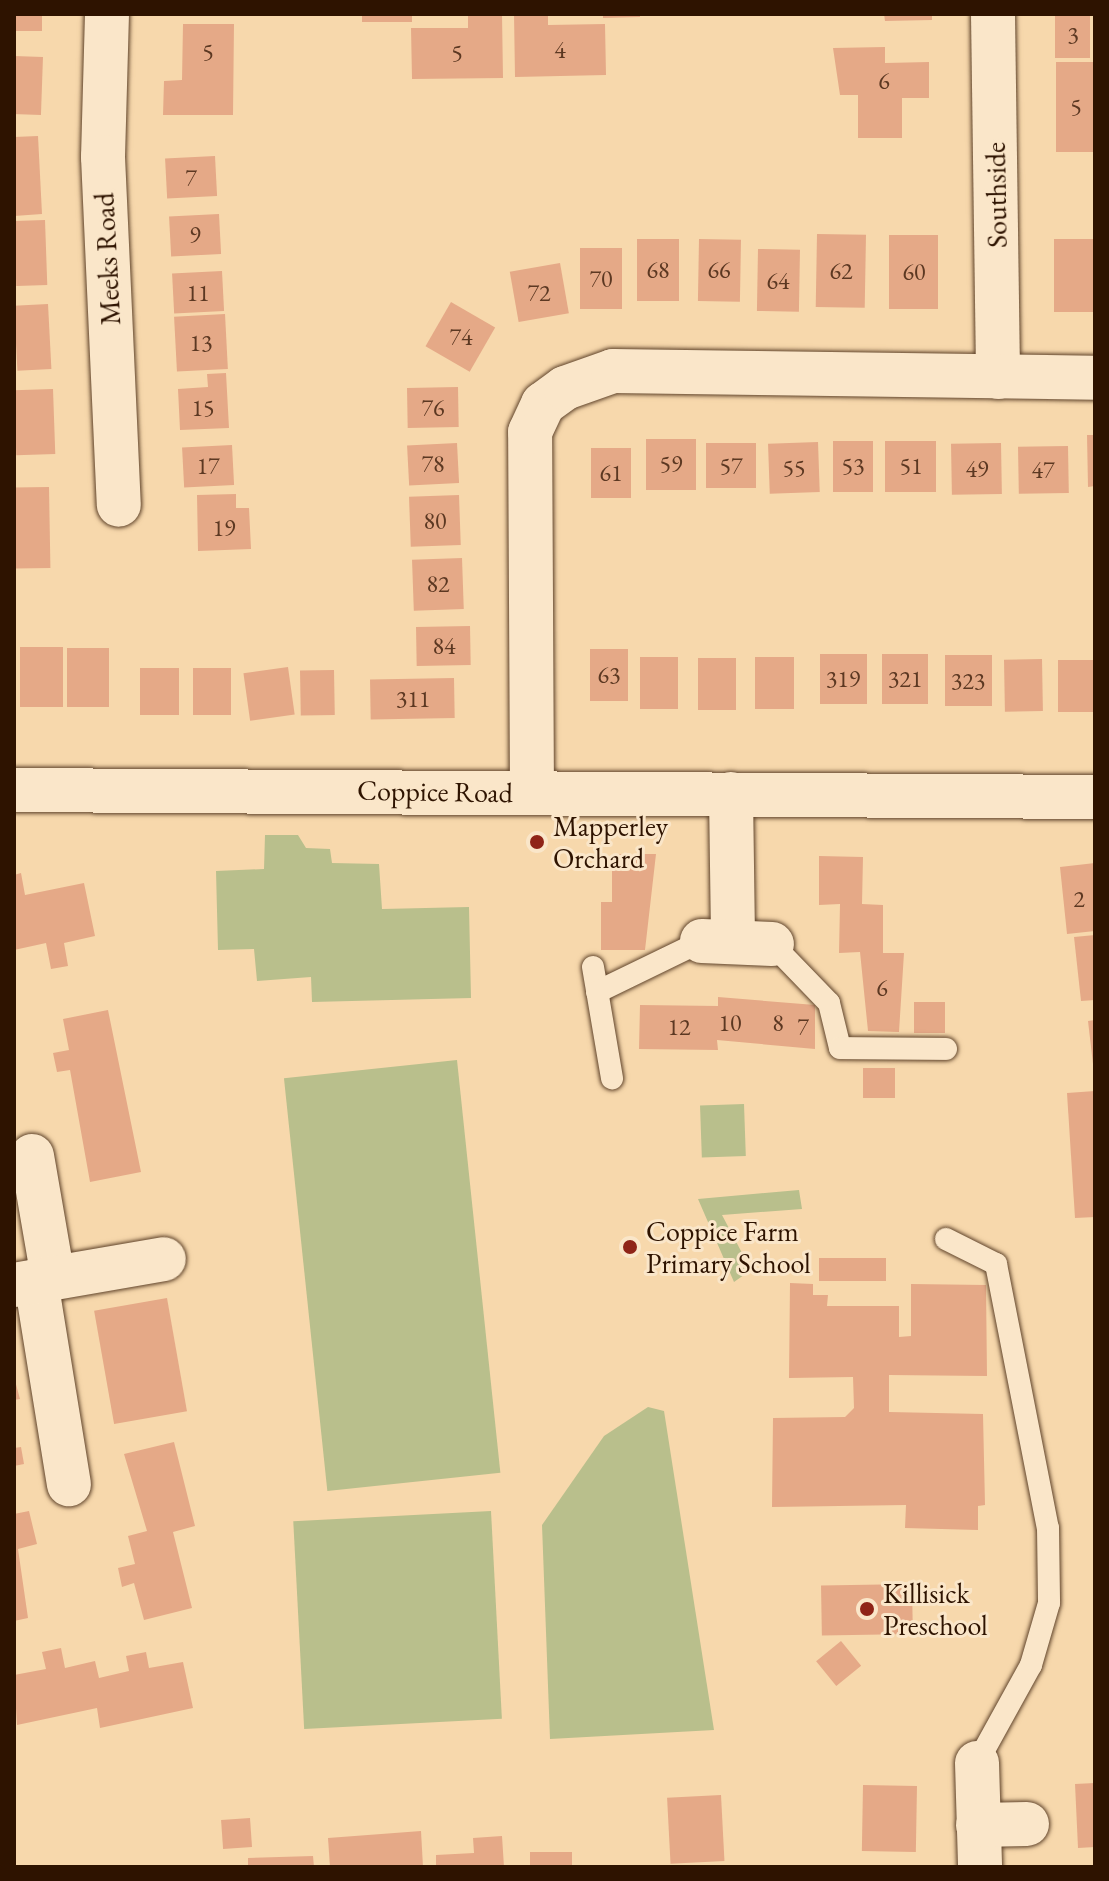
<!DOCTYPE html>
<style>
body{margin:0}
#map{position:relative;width:1109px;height:1881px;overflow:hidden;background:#f7d8ac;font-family:"EB Garamond",serif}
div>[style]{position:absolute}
.green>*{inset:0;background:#b9bf8c;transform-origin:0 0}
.building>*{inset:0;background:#e5a987;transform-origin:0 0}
.roads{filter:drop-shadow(0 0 2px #60442b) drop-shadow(0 0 2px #60442b)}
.service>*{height:22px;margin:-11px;padding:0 11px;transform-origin:11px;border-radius:11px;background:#fae6c9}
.minor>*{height:44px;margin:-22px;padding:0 22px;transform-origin:22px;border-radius:22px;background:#fae6c9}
.tertiary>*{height:44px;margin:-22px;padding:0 22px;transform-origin:22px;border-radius:22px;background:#fae6c9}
.dots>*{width:22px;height:22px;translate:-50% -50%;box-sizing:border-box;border:4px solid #fae6c9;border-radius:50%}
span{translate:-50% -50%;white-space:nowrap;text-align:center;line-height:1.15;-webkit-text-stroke:6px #fae6c9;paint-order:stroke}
.number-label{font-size:24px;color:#5c3822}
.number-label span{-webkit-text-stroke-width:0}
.street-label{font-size:28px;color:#2e1300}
.poi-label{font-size:28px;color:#2e1300}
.left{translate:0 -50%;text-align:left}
.frame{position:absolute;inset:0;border:16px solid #2e1300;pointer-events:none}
</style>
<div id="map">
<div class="green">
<i style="clip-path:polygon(265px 835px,298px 835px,306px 848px,330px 849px,332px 863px,379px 864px,382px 909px,469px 907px,471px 998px,312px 1002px,311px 977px,257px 981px,254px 949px,218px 950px,216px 871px,264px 869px)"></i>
<i style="left:457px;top:1060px;width:415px;height:174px;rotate:84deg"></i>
<i style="left:744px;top:1104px;width:52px;height:44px;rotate:88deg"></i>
<i style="clip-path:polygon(799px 1190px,802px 1209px,722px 1215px,751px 1270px,734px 1282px,698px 1199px)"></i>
<i style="clip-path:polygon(648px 1407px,664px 1411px,714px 1730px,550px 1739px,542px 1525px,604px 1436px)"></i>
<i style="left:491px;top:1511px;width:208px;height:198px;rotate:87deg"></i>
</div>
<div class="building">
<i style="left:14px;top:14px;width:28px;height:17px"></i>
<i style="left:362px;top:14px;width:50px;height:8px"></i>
<i style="clip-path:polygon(468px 14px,502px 14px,503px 78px,412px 79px,411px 28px,468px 28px)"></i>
<i style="clip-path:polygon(514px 14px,548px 14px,548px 25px,605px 24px,606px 75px,515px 77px)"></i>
<i style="clip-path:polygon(603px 14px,640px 14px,640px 17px,603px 18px)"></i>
<i style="clip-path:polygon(884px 14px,932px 14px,932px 20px,885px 21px)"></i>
<i style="left:1055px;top:14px;width:35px;height:44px"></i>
<i style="clip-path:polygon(183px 24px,234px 24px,233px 115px,163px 115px,164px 81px,182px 80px)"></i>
<i style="clip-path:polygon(885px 47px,885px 63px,929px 62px,929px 98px,902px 98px,902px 138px,858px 138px,858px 95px,840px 95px,833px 48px)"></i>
<i style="left:14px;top:56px;width:29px;height:58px;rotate:2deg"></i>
<i style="left:1095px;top:62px;width:90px;height:39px;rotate:90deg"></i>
<i style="clip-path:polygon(38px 136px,42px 214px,14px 216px,14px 137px)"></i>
<i style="left:215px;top:156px;width:40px;height:50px;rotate:87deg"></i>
<i style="left:219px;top:214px;width:40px;height:50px;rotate:87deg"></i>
<i style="left:45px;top:220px;width:65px;height:31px;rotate:88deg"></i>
<i style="left:817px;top:234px;width:49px;height:73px;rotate:1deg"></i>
<i style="left:889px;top:235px;width:49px;height:74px"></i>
<i style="left:679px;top:239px;width:62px;height:42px;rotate:90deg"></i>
<i style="left:699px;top:239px;width:42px;height:62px;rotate:1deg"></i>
<i style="left:1054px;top:239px;width:41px;height:73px"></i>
<i style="left:580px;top:248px;width:42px;height:61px"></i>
<i style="left:758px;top:249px;width:42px;height:62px;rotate:1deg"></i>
<i style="left:560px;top:263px;width:51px;height:51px;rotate:80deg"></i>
<i style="left:222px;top:271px;width:40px;height:50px;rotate:87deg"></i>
<i style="left:451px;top:302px;width:51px;height:51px;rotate:30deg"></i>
<i style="left:48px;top:304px;width:65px;height:34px;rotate:87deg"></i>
<i style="left:225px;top:314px;width:55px;height:51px;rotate:87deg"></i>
<i style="clip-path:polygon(226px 373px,229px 428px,180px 430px,178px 389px,208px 387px,207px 374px)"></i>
<i style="left:458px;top:387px;width:40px;height:51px;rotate:89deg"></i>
<i style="left:53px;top:389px;width:65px;height:39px;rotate:88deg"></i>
<i style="clip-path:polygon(1087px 435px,1095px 435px,1095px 486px,1088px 487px)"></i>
<i style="left:646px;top:439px;width:50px;height:51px"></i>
<i style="left:833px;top:441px;width:40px;height:51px"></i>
<i style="left:885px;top:441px;width:51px;height:51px"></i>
<i style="left:818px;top:442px;width:50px;height:50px;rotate:88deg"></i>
<i style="left:457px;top:443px;width:40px;height:50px;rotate:87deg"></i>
<i style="left:706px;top:443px;width:50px;height:45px"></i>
<i style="left:1001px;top:443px;width:51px;height:50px;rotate:89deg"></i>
<i style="left:232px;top:445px;width:40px;height:50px;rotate:87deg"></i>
<i style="left:1068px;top:446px;width:47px;height:50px;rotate:89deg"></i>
<i style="left:591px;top:448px;width:40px;height:50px"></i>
<i style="left:49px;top:487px;width:81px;height:35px;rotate:89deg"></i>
<i style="clip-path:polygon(236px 494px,236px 508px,249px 508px,251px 549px,198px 551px,197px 495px)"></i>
<i style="left:459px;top:495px;width:50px;height:50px;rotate:88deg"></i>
<i style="left:462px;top:558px;width:51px;height:50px;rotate:88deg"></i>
<i style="left:470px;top:626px;width:39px;height:54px;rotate:89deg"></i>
<i style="left:20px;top:647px;width:43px;height:60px"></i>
<i style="left:67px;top:648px;width:42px;height:59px"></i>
<i style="left:590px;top:649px;width:38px;height:52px"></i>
<i style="left:820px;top:654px;width:47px;height:50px"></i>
<i style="left:882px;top:654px;width:46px;height:50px"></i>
<i style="left:945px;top:655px;width:47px;height:51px"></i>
<i style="left:640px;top:657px;width:38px;height:52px"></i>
<i style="left:755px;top:657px;width:39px;height:52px"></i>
<i style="left:698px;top:658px;width:38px;height:52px"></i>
<i style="left:1042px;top:659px;width:52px;height:38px;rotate:89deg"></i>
<i style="left:1058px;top:660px;width:37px;height:52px"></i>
<i style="left:288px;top:667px;width:48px;height:45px;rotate:82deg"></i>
<i style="left:179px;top:668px;width:47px;height:39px;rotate:90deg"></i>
<i style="left:231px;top:668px;width:47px;height:38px;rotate:90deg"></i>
<i style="left:334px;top:670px;width:45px;height:34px;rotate:89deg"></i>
<i style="left:454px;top:678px;width:40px;height:84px;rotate:89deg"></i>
<i style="clip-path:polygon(612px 854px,656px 854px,645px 950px,601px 950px,601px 902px,612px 902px)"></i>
<i style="clip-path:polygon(819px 856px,863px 857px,862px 904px,883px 905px,883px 953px,904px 953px,899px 1032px,868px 1031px,860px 952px,839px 953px,840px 904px,819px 905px)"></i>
<i style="clip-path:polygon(1095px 863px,1095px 931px,1067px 934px,1060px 867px)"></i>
<i style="clip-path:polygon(21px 873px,25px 895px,84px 883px,95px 936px,64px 943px,68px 966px,51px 969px,46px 943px,14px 950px,14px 875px)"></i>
<i style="clip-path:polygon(1095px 935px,1095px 1000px,1081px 1001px,1074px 937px)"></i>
<i style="clip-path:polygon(718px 997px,815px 1005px,815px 1049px,717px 1040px,718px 1050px,639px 1049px,640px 1005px,718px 1006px)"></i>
<i style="left:914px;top:1002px;width:31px;height:31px"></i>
<i style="clip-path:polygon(108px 1010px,141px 1172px,90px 1182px,70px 1070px,57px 1072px,53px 1053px,69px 1050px,63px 1019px)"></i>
<i style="clip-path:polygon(1095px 1020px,1095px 1064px,1093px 1064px,1088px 1021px)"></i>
<i style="left:863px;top:1068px;width:32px;height:30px"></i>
<i style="clip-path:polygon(1095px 1091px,1095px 1217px,1075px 1218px,1067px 1093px)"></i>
<i style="left:819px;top:1258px;width:67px;height:23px"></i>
<i style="clip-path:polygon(790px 1283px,813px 1284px,813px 1295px,828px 1295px,827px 1306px,899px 1306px,899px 1337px,911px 1336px,911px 1284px,986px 1285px,987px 1376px,889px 1375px,889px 1412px,983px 1414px,985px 1505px,978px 1506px,978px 1530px,905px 1528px,906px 1505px,772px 1507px,773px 1418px,845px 1417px,854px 1408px,853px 1377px,789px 1378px)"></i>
<i style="left:167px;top:1298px;width:115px;height:74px;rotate:80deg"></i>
<i style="clip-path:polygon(14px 1377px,20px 1399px,14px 1400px)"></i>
<i style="clip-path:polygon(174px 1442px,195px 1526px,173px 1532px,192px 1608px,144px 1620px,134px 1583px,122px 1587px,118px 1568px,135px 1564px,128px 1536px,147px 1531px,124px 1454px)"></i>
<i style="clip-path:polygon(21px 1447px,24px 1464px,14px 1466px,14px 1448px)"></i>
<i style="clip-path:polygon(29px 1511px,37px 1544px,18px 1549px,28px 1618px,14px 1621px,14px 1514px)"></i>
<i style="left:912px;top:1584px;width:50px;height:91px;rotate:89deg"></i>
<i style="left:841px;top:1641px;width:32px;height:32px;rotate:51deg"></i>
<i style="clip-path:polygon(61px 1648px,65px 1668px,95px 1661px,99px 1678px,129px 1671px,126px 1656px,146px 1652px,149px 1668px,183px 1662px,193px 1708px,100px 1728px,97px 1708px,17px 1725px,14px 1675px,46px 1669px,42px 1652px)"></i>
<i style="clip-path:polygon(1095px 1783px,1095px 1847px,1078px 1848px,1075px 1784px)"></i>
<i style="left:863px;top:1785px;width:54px;height:66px;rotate:1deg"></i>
<i style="left:721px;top:1795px;width:66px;height:54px;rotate:87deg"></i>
<i style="left:250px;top:1818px;width:29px;height:29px;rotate:86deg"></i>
<i style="clip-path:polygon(421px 1831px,423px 1867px,330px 1867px,328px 1838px)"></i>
<i style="clip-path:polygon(502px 1836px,504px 1867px,436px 1867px,436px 1855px,474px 1853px,473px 1838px)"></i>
<i style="left:572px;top:1852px;width:15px;height:42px;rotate:90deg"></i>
<i style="clip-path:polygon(313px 1856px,314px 1867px,248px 1867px,248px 1858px)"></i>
</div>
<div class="roads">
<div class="service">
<i style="left:772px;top:944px;width:82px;rotate:46deg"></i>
<i style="left:829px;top:1003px;width:46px;rotate:76.3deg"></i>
<i style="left:840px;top:1048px;width:106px;rotate:0.5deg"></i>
<i style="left:593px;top:967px;width:113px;rotate:80.3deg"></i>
<i style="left:597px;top:992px;width:117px;rotate:-25.9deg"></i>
<i style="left:946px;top:1239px;width:56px;rotate:26.6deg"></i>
<i style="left:996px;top:1264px;width:269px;rotate:78.9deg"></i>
<i style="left:1048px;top:1528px;width:75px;rotate:89.2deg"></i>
<i style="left:1049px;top:1603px;width:65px;rotate:106.2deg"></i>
<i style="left:1031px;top:1665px;width:112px;rotate:118.9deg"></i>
</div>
<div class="minor">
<i style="left:107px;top:14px;width:143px;rotate:91.6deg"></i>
<i style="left:103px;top:157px;width:348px;rotate:87.4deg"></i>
<i style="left:993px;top:14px;width:363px;rotate:89.2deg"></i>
<i style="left:532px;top:793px;width:361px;rotate:-90.3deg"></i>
<i style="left:530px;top:432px;width:31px;rotate:-65deg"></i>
<i style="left:543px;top:404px;width:27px;rotate:-36deg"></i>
<i style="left:565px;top:388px;width:51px;rotate:-19.5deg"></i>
<i style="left:613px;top:371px;width:482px;rotate:0.8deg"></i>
<i style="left:731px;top:794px;width:147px;rotate:89.2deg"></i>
<i style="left:702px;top:941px;width:70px;rotate:2.5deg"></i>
<i style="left:32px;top:1156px;width:124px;rotate:80.2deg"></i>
<i style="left:36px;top:1281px;width:206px;rotate:80.8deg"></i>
<i style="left:14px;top:1285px;width:152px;rotate:-9.8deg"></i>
<i style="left:977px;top:1763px;width:104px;rotate:88.3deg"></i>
<i style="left:978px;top:1825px;width:49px;rotate:-1.2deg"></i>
</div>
<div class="tertiary">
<i style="left:14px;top:790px;width:1081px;rotate:0.37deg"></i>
</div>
</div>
<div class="dots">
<i style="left:537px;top:842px;background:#8f2418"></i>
<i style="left:630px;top:1247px;background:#8f2418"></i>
<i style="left:867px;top:1609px;background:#8f2418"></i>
</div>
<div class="number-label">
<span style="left:1073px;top:35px">3</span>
<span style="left:560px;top:50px">4</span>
<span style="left:208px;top:52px">5</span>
<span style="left:457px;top:53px">5</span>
<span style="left:884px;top:81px">6</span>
<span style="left:1076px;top:107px">5</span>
<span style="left:191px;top:178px">7</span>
<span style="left:195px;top:235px">9</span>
<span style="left:658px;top:270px">68</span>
<span style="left:719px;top:270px">66</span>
<span style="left:841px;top:271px">62</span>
<span style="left:914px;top:272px">60</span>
<span style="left:601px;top:279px">70</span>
<span style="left:778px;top:281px">64</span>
<span style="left:198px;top:293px">11</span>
<span style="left:539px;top:293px">72</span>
<span style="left:461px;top:337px">74</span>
<span style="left:201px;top:343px">13</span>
<span style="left:203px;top:408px">15</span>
<span style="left:433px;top:408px">76</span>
<span style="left:433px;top:464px">78</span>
<span style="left:671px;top:464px">59</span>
<span style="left:208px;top:466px">17</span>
<span style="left:731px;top:466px">57</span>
<span style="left:853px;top:466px">53</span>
<span style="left:911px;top:466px">51</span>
<span style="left:794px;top:468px">55</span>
<span style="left:977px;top:469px">49</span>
<span style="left:1043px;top:470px">47</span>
<span style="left:611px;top:473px">61</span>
<span style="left:435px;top:521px">80</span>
<span style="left:224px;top:528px">19</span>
<span style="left:438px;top:584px">82</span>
<span style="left:444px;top:646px">84</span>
<span style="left:609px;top:675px">63</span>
<span style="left:843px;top:679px">319</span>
<span style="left:905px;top:679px">321</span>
<span style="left:968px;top:681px">323</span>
<span style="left:413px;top:699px">311</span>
<span style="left:1079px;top:899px">2</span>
<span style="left:882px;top:988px">6</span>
<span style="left:730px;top:1023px">10</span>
<span style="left:778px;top:1023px">8</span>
<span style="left:679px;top:1027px">12</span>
<span style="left:803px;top:1027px">7</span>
</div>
<div class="street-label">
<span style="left:996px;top:195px;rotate:-91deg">Southside</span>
<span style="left:107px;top:259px;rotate:-93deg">Meeks Road</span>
<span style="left:435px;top:791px;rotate:1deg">Coppice Road</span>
</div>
<div class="poi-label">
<span class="left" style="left:553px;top:842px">Mapperley<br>Orchard</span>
<span class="left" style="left:646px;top:1247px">Coppice Farm<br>Primary School</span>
<span class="left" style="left:883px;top:1609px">Killisick<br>Preschool</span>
</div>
<div class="frame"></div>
</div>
